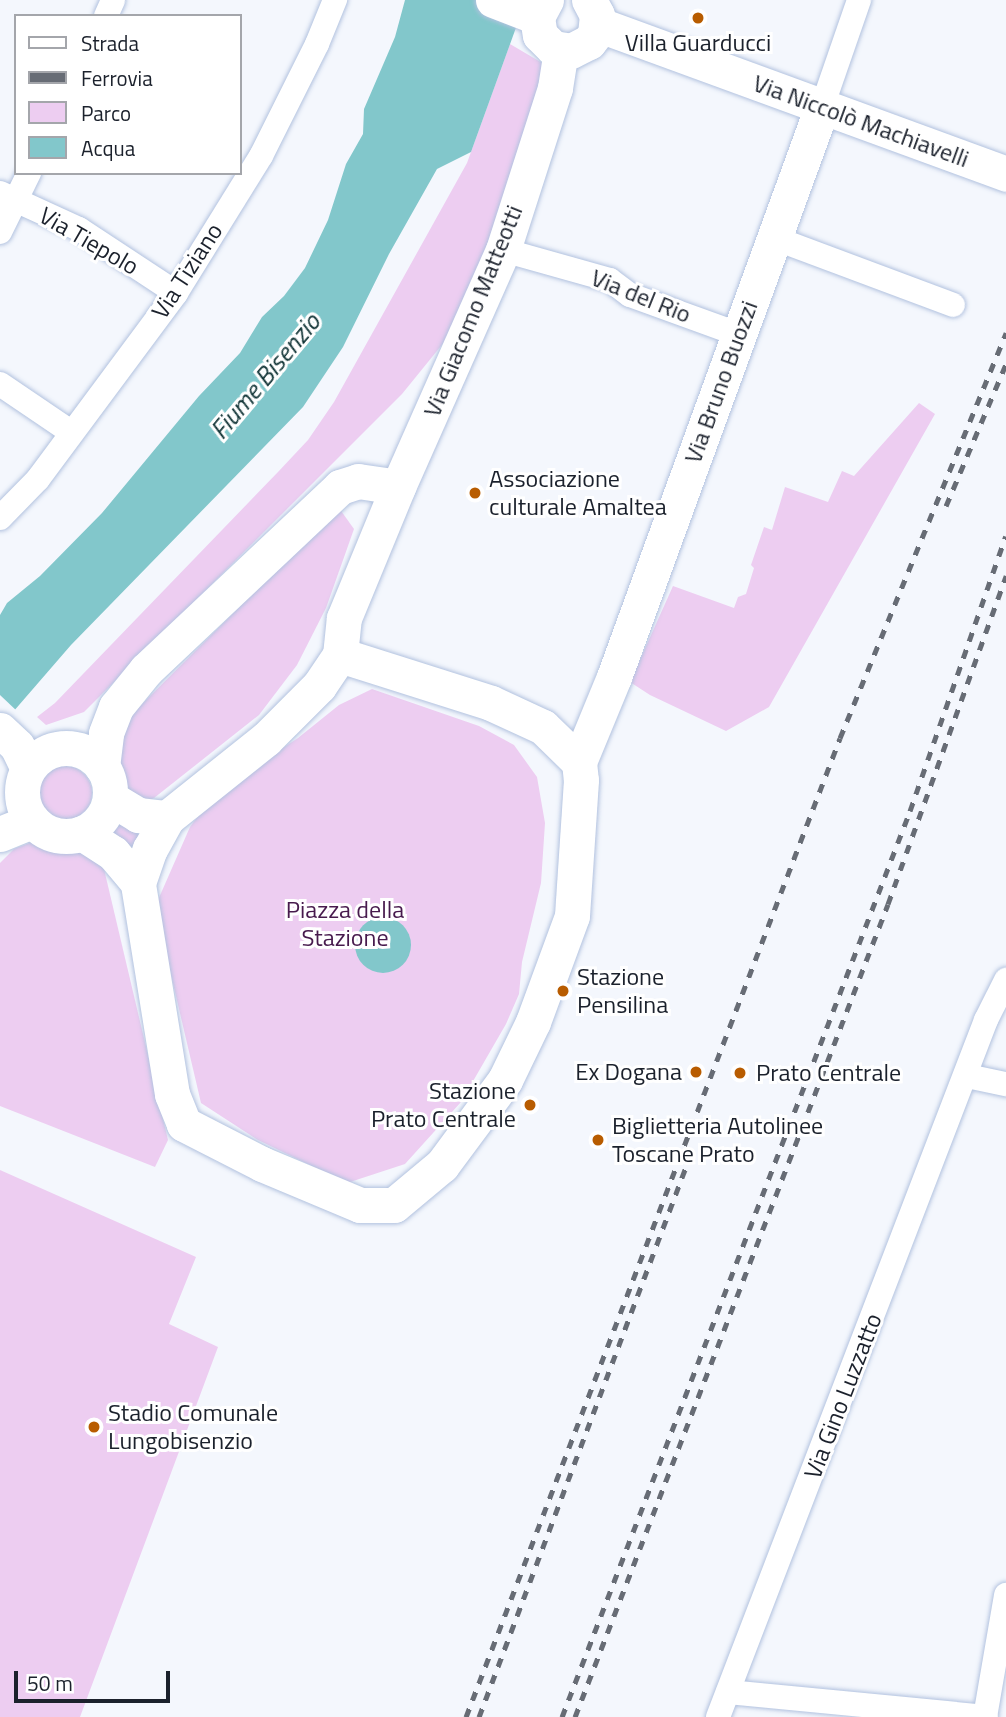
<!DOCTYPE html>
<meta charset="utf-8">
<style>
body{margin:0}
#map{position:relative;width:1006px;height:1717px;overflow:hidden;background:#f4f7fd;font-family:"Titillium Web",sans-serif}
div>[style]{position:absolute}
.green>*{inset:0;background:#edcdf1}
.round{border-radius:50%}
.water>*{inset:0;background:#82c7cb}
.pier>*{inset:0;background:#f4f7fd}
.roads{filter:drop-shadow(0 0 2px #b2c2df) drop-shadow(0 0 2px #b2c2df)}
.street>*{height:24px;margin:-12px;padding:0 12px;transform-origin:12px;border-radius:12px;background:#fff}
.secondary>*{height:35px;margin:-17.5px;padding:0 17.5px;transform-origin:17.5px;border-radius:17.5px;background:#fff}
.secondary>.ring{margin:-17.5px;padding:0;box-sizing:content-box;background:none;border:35px solid #fff;border-radius:50%}
.rail>*{height:5px;margin-top:-2.5px;transform-origin:0;background:repeating-linear-gradient(90deg,#676c75 0 9px,transparent 0 18px)}
.dots>*{width:19px;height:19px;translate:-50% -50%;box-sizing:border-box;border:4px solid #fff;border-radius:50%}
span{translate:-50% -50%;white-space:nowrap;text-align:center;line-height:1.15;-webkit-text-stroke:6px #fff;paint-order:stroke}
.poi-label{font-size:24px;color:#1b212c}
.left{translate:0 -50%;text-align:left}
.right{translate:-100% -50%;text-align:right}
.street-label{font-size:24px;color:#1b212c}
.park-label{font-size:24px;color:#471a4d}
.water-label{font-size:26px;color:#123537;font-style:italic}
.legend{position:absolute;left:14px;top:14px;width:228px;height:161px;box-sizing:border-box;background:#fff;border:2px solid #a4a6ab;margin:0;padding:9px 12px;list-style:none;font-size:21px;color:#1b212c}
.legend li{display:flex;align-items:center;gap:14px;height:35px}
.legend b{width:35px;border:2px solid #a4a6ab}
.scale{position:absolute;left:14px;top:1671px;width:156px;height:32px;box-sizing:border-box;border:4px solid #1b212c;border-top:0;padding-left:9px;font-size:21px;line-height:24px;white-space:nowrap;color:#1b212c;-webkit-text-stroke:5px #fff;paint-order:stroke}
</style>
<div id="map">
<div class="green">
<i style="clip-path:polygon(510px 44px,549px 67px,499px 214px,454px 330px,402px 394px,84px 712px,46px 725px,37px 717px,55px 703px,278px 472px,308px 440px,334px 402px,467px 163px)"></i>
<i style="clip-path:polygon(919px 403px,935px 414px,769px 707px,726px 731px,650px 695px,630px 682px,673px 586px,734px 608px,738px 597px,746px 594px,754px 568px,751px 565px,764px 527px,772px 530px,785px 487px,828px 502px,842px 471px,854px 476px)"></i>
<i style="clip-path:polygon(339px 508px,354px 529px,326px 608px,297px 665px,259px 715px,154px 798px,140px 803px,129px 792px,115px 746px,128px 718px)"></i>
<i style="clip-path:polygon(372px 689px,479px 726px,514px 745px,537px 777px,545px 823px,541px 883px,522px 962px,519px 994px,506px 1024px,461px 1102px,405px 1164px,347px 1183px,258px 1140px,201px 1103px,161px 932px,158px 900px,190px 827px,215px 793px,298px 738px,339px 705px)"></i>
<i class="round" style="left:38px;top:766px;width:54px;height:54px"></i>
<i style="clip-path:polygon(117px 814px,158px 827px,135px 869px,100px 833px,110px 826px)"></i>
<i style="clip-path:polygon(32px 842px,81px 851px,104px 869px,168px 1140px,155px 1167px,0 1106px,0 863px,14px 849px)"></i>
<i style="clip-path:polygon(0 1170px,196px 1257px,169px 1324px,218px 1347px,80px 1717px,0 1717px)"></i>
</div>
<div class="water">
<i style="clip-path:polygon(405px 0,526px 0,471px 152px,437px 169px,389px 254px,343px 347px,303px 407px,71px 645px,0 727px,0 615px,7px 603px,40px 576px,102px 513px,199px 396px,240px 353px,262px 317px,284px 296px,305px 268px,328px 220px,346px 164px,363px 134px,364px 109px,395px 37px)"></i>
<i class="round" style="left:355px;top:917px;width:56px;height:56px"></i>
</div>
<div class="pier">
<i style="clip-path:polygon(0 695px,18px 712px,0 731px)"></i>
</div>
<div class="roads">
<div class="street">
<i style="left:106px;top:16px;width:17px;rotate:-66deg"></i>
<i style="left:822px;top:107px;width:113px;rotate:-70.9deg"></i>
<i style="left:0;top:193px;width:87px;rotate:24.5deg"></i>
<i style="left:79px;top:229px;width:116px;rotate:33.4deg"></i>
<i style="left:0;top:232px;width:66px;rotate:-63.8deg"></i>
<i style="left:774px;top:238px;width:191px;rotate:20.5deg"></i>
<i style="left:503px;top:250px;width:111px;rotate:15.7deg"></i>
<i style="left:610px;top:280px;width:25px;rotate:37deg"></i>
<i style="left:630px;top:295px;width:115px;rotate:19.9deg"></i>
<i style="left:0;top:384px;width:86px;rotate:34.1deg"></i>
<i style="left:0;top:518px;width:54px;rotate:-45.7deg"></i>
<i style="left:38px;top:479px;width:232px;rotate:-53.4deg"></i>
<i style="left:176px;top:293px;width:161px;rotate:-58.2deg"></i>
<i style="left:261px;top:156px;width:125px;rotate:-63.4deg"></i>
<i style="left:317px;top:44px;width:48px;rotate:-67.8deg"></i>
<i style="left:967px;top:1076px;width:40px;rotate:12deg"></i>
<i style="left:728px;top:1692px;width:259px;rotate:5.5deg"></i>
<i style="left:718px;top:1717px;width:747px;rotate:-68.97deg"></i>
<i style="left:986px;top:1020px;width:45px;rotate:-63.4deg"></i>
<i style="left:985px;top:1717px;width:124px;rotate:-80.2deg"></i>
</div>
<div class="secondary">
<i style="left:493px;top:0;width:47px;rotate:21.1deg"></i>
<i style="left:546px;top:0;width:19px;rotate:118deg"></i>
<i style="left:537px;top:17px;width:18px;rotate:81deg"></i>
<i style="left:540px;top:35px;width:18px;rotate:45deg"></i>
<i style="left:553px;top:48px;width:18px;rotate:9deg"></i>
<i style="left:571px;top:51px;width:20px;rotate:-27deg"></i>
<i style="left:589px;top:42px;width:10px;rotate:-53deg"></i>
<i style="left:595px;top:34px;width:19px;rotate:-84deg"></i>
<i style="left:597px;top:15px;width:17px;rotate:-118deg"></i>
<i style="left:597px;top:24px;width:436px;rotate:20.1deg"></i>
<i style="left:340px;top:655px;width:158px;rotate:17.6deg"></i>
<i style="left:491px;top:703px;width:57px;rotate:24.8deg"></i>
<i style="left:543px;top:727px;width:50px;rotate:44.2deg"></i>
<i style="left:579px;top:762px;width:18px;rotate:84deg"></i>
<i style="left:581px;top:780px;width:136px;rotate:93.8deg"></i>
<i style="left:572px;top:916px;width:113px;rotate:110.2deg"></i>
<i style="left:533px;top:1022px;width:64px;rotate:115.8deg"></i>
<i style="left:505px;top:1080px;width:106px;rotate:126.5deg"></i>
<i style="left:442px;top:1165px;width:62px;rotate:140.2deg"></i>
<i style="left:394px;top:1205px;width:34px;rotate:180deg"></i>
<i style="left:360px;top:1205px;width:106px;rotate:-157.3deg"></i>
<i style="left:262px;top:1164px;width:88px;rotate:-152.9deg"></i>
<i style="left:184px;top:1124px;width:32px;rotate:-112deg"></i>
<i style="left:172px;top:1094px;width:214px;rotate:-99.2deg"></i>
<i style="left:138px;top:883px;width:36px;rotate:-71deg"></i>
<i style="left:150px;top:849px;width:35px;rotate:-61deg"></i>
<i style="left:167px;top:818px;width:127px;rotate:-38.6deg"></i>
<i style="left:266px;top:739px;width:75px;rotate:-45deg"></i>
<i style="left:319px;top:686px;width:37px;rotate:-56deg"></i>
<i style="left:340px;top:655px;width:37px;rotate:-84deg"></i>
<i style="left:344px;top:618px;width:142px;rotate:-67.6deg"></i>
<i style="left:398px;top:487px;width:259px;rotate:-66.1deg"></i>
<i style="left:503px;top:250px;width:170px;rotate:-72.2deg"></i>
<i style="left:555px;top:88px;width:37px;rotate:-81deg"></i>
<i style="left:0;top:730px;width:23px;rotate:43deg"></i>
<i style="left:17px;top:746px;width:25px;rotate:64deg"></i>
<i class="ring" style="left:22px;top:748px;width:53px;height:53px"></i>
<i style="left:579px;top:762px;width:92px;rotate:-67.6deg"></i>
<i style="left:614px;top:677px;width:607px;rotate:-69.95deg"></i>
<i style="left:102px;top:767px;width:34px;rotate:-83deg"></i>
<i style="left:106px;top:733px;width:28px;rotate:-69deg"></i>
<i style="left:116px;top:707px;width:48px;rotate:-51deg"></i>
<i style="left:146px;top:670px;width:267px;rotate:-43.3deg"></i>
<i style="left:340px;top:487px;width:19px;rotate:-18deg"></i>
<i style="left:358px;top:481px;width:40px;rotate:8.5deg"></i>
<i style="left:110px;top:798px;width:33px;rotate:31deg"></i>
<i style="left:138px;top:815px;width:29px;rotate:6deg"></i>
<i style="left:82px;top:833px;width:37px;rotate:33deg"></i>
<i style="left:113px;top:853px;width:39px;rotate:50deg"></i>
<i style="left:0;top:834px;width:35px;rotate:-22deg"></i>
</div>
</div>
<div class="rail">
<i style="left:946px;top:506px;width:154px;rotate:-67.1deg"></i>
<i style="left:466px;top:1717px;width:1048px;rotate:-69.09deg"></i>
<i style="left:840px;top:738px;width:438px;rotate:-67.7deg"></i>
<i style="left:479px;top:1717px;width:588px;rotate:-69.38deg"></i>
<i style="left:562px;top:1717px;width:971px;rotate:-68.99deg"></i>
<i style="left:910px;top:811px;width:291px;rotate:-70.8deg"></i>
<i style="left:575px;top:1717px;width:871px;rotate:-68.94deg"></i>
<i style="left:888px;top:904px;width:349px;rotate:-70.2deg"></i>
</div>
<div class="dots">
<i style="left:698px;top:18px;background:#b85c00"></i>
<i style="left:475px;top:493px;background:#b85c00"></i>
<i style="left:563px;top:991px;background:#b85c00"></i>
<i style="left:696px;top:1072px;background:#b85c00"></i>
<i style="left:740px;top:1073px;background:#b85c00"></i>
<i style="left:530px;top:1105px;background:#b85c00"></i>
<i style="left:598px;top:1140px;background:#b85c00"></i>
<i style="left:94px;top:1427px;background:#b85c00"></i>
</div>
<div class="poi-label">
<span style="left:698px;top:43px">Villa Guarducci</span>
<span class="left" style="left:489px;top:493px">Associazione<br>culturale Amaltea</span>
<span class="left" style="left:577px;top:991px">Stazione<br>Pensilina</span>
<span class="right" style="left:682px;top:1072px">Ex Dogana</span>
<span class="left" style="left:756px;top:1073px">Prato Centrale</span>
<span class="right" style="left:516px;top:1105px">Stazione<br>Prato Centrale</span>
<span class="left" style="left:612px;top:1140px">Biglietteria Autolinee<br>Toscane Prato</span>
<span class="left" style="left:108px;top:1427px">Stadio Comunale<br>Lungobisenzio</span>
</div>
<div class="street-label">
<span style="left:861px;top:121px;rotate:20deg">Via Niccolò Machiavelli</span>
<span style="left:89px;top:241px;rotate:30deg">Via Tiepolo</span>
<span style="left:187px;top:271px;rotate:-57deg">Via Tiziano</span>
<span style="left:641px;top:296px;rotate:22deg">Via del Rio</span>
<span style="left:473px;top:311px;rotate:-68deg">Via Giacomo Matteotti</span>
<span style="left:721px;top:382px;rotate:-70deg">Via Bruno Buozzi</span>
<span style="left:843px;top:1396px;rotate:-69deg">Via Gino Luzzatto</span>
</div>
<div class="park-label">
<span style="left:345px;top:924px">Piazza della<br>Stazione</span>
</div>
<div class="water-label">
<span style="left:265px;top:376px;rotate:-50deg">Fiume Bisenzio</span>
</div>
<ul class="legend">
<li><b style="height:9px;background:#fff"></b>Strada</li>
<li><b style="height:9px;background:#676c75"></b>Ferrovia</li>
<li><b style="height:19px;background:#edcdf1"></b>Parco</li>
<li><b style="height:19px;background:#82c7cb"></b>Acqua</li>
</ul>
<div class="scale">50 m</div>
</div>
